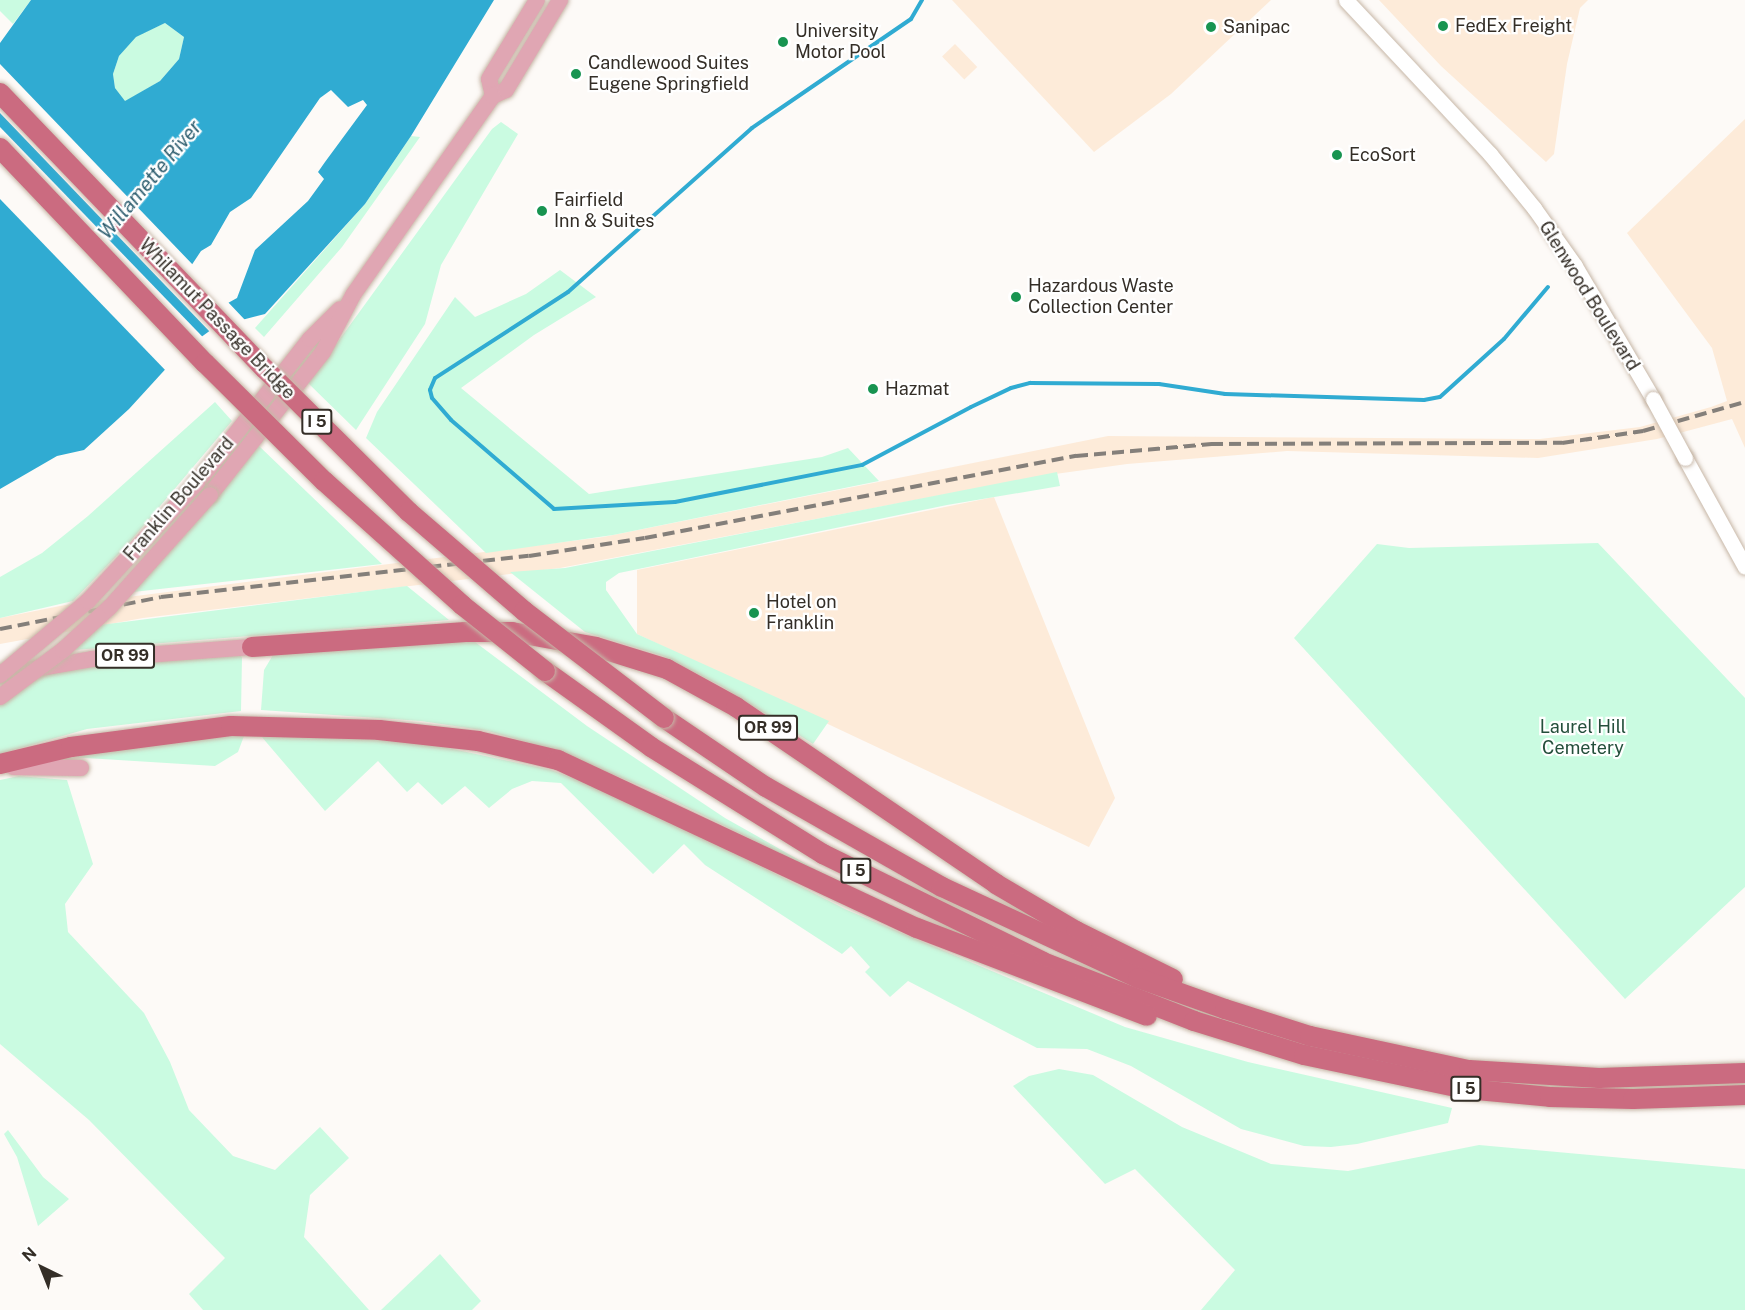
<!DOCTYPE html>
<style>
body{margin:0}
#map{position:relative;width:1745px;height:1310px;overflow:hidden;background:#fdfaf7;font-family:"Public Sans",sans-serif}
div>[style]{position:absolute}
.built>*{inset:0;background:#fdebd9;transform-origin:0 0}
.green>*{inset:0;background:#cafbe1}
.water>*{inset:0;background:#30abd2}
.pier>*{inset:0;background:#fdfaf7;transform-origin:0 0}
.stream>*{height:4px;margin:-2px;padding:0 2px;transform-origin:2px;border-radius:2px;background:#30abd2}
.roads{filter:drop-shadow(0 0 2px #c7b7a7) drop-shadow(0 0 2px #c7b7a7)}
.secondary>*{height:15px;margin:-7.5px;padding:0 7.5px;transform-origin:7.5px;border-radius:7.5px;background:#fff}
.primary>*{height:16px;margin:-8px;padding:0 8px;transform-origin:8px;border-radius:8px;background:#e0a6b3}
.motorway>*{height:20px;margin:-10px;padding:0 10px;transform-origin:10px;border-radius:10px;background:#cb6b80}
.rail>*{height:4px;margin-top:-2px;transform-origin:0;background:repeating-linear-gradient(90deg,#847f7a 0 12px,transparent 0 18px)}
.bridges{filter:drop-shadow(0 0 2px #c7b7a7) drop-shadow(0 0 2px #c7b7a7)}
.secondary-bridge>*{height:15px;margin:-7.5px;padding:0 7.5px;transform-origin:7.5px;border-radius:7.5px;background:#fff}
.primary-bridge>*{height:16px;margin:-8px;padding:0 8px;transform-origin:8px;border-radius:8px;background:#e0a6b3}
.motorway-bridge>*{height:20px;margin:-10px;padding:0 10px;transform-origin:10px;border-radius:10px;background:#cb6b80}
.dots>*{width:16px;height:16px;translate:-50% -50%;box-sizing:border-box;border:3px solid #fff;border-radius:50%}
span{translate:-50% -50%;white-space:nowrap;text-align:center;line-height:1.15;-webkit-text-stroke:4.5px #fff;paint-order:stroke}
.shield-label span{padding:2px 4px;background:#fff;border:2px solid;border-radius:4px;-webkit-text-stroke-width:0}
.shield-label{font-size:16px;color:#342e27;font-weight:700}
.poi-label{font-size:18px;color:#342e27}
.left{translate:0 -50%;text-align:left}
.street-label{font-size:18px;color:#342e27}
.park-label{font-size:18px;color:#244f3b}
.water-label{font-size:20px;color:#2f5f70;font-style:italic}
.north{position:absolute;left:12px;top:1238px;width:60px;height:60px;-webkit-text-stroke:4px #fff;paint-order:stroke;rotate:317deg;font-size:16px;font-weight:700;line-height:24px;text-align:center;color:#342e27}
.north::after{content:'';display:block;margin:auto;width:21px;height:27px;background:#342e27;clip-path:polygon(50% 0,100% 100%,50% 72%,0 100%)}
</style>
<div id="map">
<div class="built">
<i style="clip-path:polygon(952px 0,1271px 0,1171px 94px,1094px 152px)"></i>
<i style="clip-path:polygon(1379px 0,1588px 0,1580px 8px,1567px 64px,1554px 154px,1546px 162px,1441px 66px)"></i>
<i style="left:955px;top:44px;width:32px;height:18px;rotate:46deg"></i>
<i style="clip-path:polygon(1745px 119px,1745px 448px,1732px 419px,1657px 439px,1538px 458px,1287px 451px,1127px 464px,1041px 476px,560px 568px,143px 618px,0 644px,0 618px,65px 605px,603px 537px,1108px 436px,1540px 439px,1640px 427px,1711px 407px,1727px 401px,1712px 348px,1627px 233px)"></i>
<i style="clip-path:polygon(994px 497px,1115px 798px,1089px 847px,637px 634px,637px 570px)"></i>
</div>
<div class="green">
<i style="clip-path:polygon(0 0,31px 0,13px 24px,0 11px)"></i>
<i style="clip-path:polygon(165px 23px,184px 37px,179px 59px,160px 81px,125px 102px,115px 88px,113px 74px,119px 56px,136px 36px)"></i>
<i style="clip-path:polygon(501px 122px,518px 134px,441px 265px,425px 324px,356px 430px,308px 383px,492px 129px)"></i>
<i style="clip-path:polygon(411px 136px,420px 137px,342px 247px,264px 337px,255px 328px,365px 204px)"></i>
<i style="clip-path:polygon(560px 270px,596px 297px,534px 335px,461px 388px,589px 494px,822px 457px,848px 448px,879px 481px,613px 535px,486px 553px,366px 438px,377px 412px,455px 297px,475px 317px,526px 294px)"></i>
<i style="clip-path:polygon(215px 402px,232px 421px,128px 544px,73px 601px,0 618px,0 577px,42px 553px,88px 516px)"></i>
<i style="clip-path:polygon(259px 446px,382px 564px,133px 592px,186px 534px)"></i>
<i style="clip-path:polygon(1057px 472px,1060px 486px,947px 505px,619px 573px,606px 582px,606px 590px,637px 634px,829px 721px,813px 744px,721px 686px,663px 656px,585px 632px,510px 572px,565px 568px)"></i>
<i style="clip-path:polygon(1598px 543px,1745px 698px,1745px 887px,1625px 999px,1294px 638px,1377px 544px,1409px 548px)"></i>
<i style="clip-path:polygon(407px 586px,449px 620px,75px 650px,100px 625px)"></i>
<i style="clip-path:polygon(471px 639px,587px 726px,725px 818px,838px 882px,660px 794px,551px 749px,488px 731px,421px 721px,261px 710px,264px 670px,273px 655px)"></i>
<i style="clip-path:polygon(239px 655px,242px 657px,241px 711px,87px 729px,0 754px,0 705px,48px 670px)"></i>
<i style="clip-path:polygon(210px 736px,244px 736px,238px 752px,215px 766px,70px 757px)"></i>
<i style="clip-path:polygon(261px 736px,367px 737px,429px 744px,551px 770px,595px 786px,689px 830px,847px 910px,1125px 1027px,1248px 1062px,1452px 1108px,1448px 1123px,1357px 1144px,1331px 1147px,1304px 1146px,1241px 1129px,1131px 1066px,1087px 1049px,1037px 1048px,908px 981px,890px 997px,865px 972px,870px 967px,851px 946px,842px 954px,705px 865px,684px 844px,653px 874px,561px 783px,532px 781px,512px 789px,489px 808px,465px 786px,442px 805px,418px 782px,407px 792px,378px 761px,325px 811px)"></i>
<i style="clip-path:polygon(19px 776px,67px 780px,93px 864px,65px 904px,68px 932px,144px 1013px,170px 1062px,189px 1110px,233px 1156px,275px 1170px,320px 1127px,349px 1158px,310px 1195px,304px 1237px,369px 1310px,203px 1310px,189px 1294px,225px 1258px,89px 1120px,0 1044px,0 780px)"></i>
<i style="clip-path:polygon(1059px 1069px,1093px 1075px,1182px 1127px,1271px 1164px,1348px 1171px,1479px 1145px,1745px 1169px,1745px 1310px,1201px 1310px,1235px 1270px,1135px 1169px,1105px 1184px,1013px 1086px,1029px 1076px)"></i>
<i style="clip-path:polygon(8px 1130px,43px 1177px,69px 1199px,38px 1226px,17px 1157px,4px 1134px)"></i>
<i style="clip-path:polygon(440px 1254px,481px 1301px,472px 1310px,381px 1310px)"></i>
</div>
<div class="water">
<i style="clip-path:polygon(evenodd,31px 0,494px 0,411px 136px,365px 204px,265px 314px,215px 327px,182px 351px,129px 409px,84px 450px,57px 456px,0 489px,0 43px,31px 0,165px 23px,184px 37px,179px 59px,160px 81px,125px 101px,115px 88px,113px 74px,119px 56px,136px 37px,165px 23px,31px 0,331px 90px,348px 107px,363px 100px,367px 105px,325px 162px,318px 172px,324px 179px,308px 201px,255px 250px,237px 298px,210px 313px,187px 272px,201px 251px,211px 245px,230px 212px,251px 198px,320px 98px,331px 90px)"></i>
</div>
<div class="pier">
<i style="clip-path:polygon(0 64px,194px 266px,190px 272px,194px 289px,211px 310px,227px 301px,245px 320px,211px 333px,0 113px)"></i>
<i style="left:0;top:127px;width:294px;height:50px;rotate:46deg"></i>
</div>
<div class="stream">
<i style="left:922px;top:0;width:22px;rotate:120deg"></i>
<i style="left:911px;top:19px;width:193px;rotate:145.6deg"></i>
<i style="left:752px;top:128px;width:246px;rotate:138.3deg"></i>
<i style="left:568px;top:292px;width:158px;rotate:147.1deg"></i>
<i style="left:435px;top:378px;width:13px;rotate:113deg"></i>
<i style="left:430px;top:390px;width:8px;rotate:76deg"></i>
<i style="left:432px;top:398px;width:29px;rotate:49deg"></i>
<i style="left:451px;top:420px;width:136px;rotate:40.8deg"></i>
<i style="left:554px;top:509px;width:121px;rotate:-3.3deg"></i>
<i style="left:675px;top:502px;width:191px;rotate:-11.2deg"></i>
<i style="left:862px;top:465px;width:123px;rotate:-28deg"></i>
<i style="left:971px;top:407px;width:44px;rotate:-25.4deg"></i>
<i style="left:1011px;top:388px;width:20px;rotate:-15deg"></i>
<i style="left:1030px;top:383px;width:129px;rotate:0.4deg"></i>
<i style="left:1159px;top:384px;width:67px;rotate:8.6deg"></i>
<i style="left:1225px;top:394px;width:199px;rotate:1.7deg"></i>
<i style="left:1424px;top:400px;width:16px;rotate:-11deg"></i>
<i style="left:1440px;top:397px;width:86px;rotate:-42.2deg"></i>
<i style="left:1504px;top:339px;width:68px;rotate:-49.8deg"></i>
</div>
<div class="roads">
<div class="secondary">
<i style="left:1346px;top:0;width:211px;rotate:46.9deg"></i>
<i style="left:1490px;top:154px;width:70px;rotate:50.8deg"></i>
<i style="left:1534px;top:208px;width:71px;rotate:54.7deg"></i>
<i style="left:1575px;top:266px;width:154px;rotate:59.6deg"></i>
<i style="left:1685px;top:458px;width:124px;rotate:61.2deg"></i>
</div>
<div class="primary">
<i style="left:493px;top:96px;width:17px;rotate:-103deg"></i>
<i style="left:489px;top:79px;width:92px;rotate:-58.7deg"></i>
<i style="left:197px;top:483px;width:183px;rotate:-51.9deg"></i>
<i style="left:310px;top:339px;width:42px;rotate:-45deg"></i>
<i style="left:210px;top:495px;width:182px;rotate:-51.7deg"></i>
<i style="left:323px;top:352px;width:64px;rotate:-62.2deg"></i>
<i style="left:353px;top:295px;width:243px;rotate:-54.9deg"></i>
<i style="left:493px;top:96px;width:14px;rotate:-25deg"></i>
<i style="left:506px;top:90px;width:105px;rotate:-59deg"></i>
<i style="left:0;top:675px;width:93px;rotate:-9.9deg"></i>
<i style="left:92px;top:659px;width:160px;rotate:-4.3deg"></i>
<i style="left:13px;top:767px;width:68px;rotate:0.8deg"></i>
</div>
<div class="motorway">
<i style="left:252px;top:647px;width:214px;rotate:-4deg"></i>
<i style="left:465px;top:632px;width:47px"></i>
<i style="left:512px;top:632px;width:85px;rotate:10.1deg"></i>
<i style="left:596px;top:647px;width:74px;rotate:17.2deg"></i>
<i style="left:667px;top:669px;width:79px;rotate:28.8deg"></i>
<i style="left:736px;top:707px;width:315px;rotate:34.2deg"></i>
<i style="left:996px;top:884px;width:93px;rotate:30.4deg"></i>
<i style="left:1076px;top:931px;width:108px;rotate:26.3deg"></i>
<i style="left:545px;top:671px;width:130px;rotate:35.6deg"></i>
<i style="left:651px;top:747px;width:203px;rotate:31.9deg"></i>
<i style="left:823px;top:854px;width:245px;rotate:26.1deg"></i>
<i style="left:1043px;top:962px;width:162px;rotate:21.3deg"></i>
<i style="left:1194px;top:1021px;width:115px;rotate:17.2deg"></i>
<i style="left:1304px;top:1055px;width:166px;rotate:11.9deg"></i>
<i style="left:1466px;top:1089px;width:84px;rotate:5.4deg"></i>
<i style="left:1550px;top:1097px;width:83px;rotate:1.4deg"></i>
<i style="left:1633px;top:1099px;width:112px;rotate:-2deg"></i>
<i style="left:664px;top:718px;width:123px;rotate:34.1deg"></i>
<i style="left:766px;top:787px;width:202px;rotate:29.6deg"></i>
<i style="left:942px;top:887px;width:216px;rotate:24.9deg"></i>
<i style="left:1138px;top:978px;width:92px;rotate:19.6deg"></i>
<i style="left:1225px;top:1009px;width:89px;rotate:17.6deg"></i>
<i style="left:1310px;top:1036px;width:163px;rotate:12.1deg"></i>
<i style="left:1469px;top:1070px;width:130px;rotate:3.5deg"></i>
<i style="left:1599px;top:1078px;width:146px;rotate:-2deg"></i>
<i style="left:0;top:764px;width:73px;rotate:-13.5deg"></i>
<i style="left:71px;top:747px;width:161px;rotate:-7.5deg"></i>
<i style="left:231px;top:726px;width:148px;rotate:1.5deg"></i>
<i style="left:379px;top:730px;width:100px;rotate:6.3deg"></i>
<i style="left:478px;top:741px;width:82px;rotate:13.4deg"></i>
<i style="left:558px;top:760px;width:396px;rotate:25.1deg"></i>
<i style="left:917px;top:928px;width:246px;rotate:20.9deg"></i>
</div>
</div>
<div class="rail">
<i style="left:0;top:629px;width:164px;rotate:-11.2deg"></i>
<i style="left:161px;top:597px;width:370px;rotate:-6.4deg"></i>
<i style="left:529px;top:556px;width:117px;rotate:-8.8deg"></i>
<i style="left:645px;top:538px;width:439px;rotate:-10.8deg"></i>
<i style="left:1076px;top:456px;width:136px;rotate:-5.1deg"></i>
<i style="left:1211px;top:444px;width:351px;rotate:-0.2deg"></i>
<i style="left:1562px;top:443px;width:82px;rotate:-8.4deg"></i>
<i style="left:1643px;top:431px;width:106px;rotate:-15.9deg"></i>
</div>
<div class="bridges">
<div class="secondary-bridge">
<i style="left:1653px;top:399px;width:67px;rotate:61.5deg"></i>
</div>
<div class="primary-bridge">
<i style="left:0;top:675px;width:115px;rotate:-40.1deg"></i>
<i style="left:88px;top:601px;width:161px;rotate:-47.3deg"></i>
<i style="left:0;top:697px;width:79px;rotate:-36.7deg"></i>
<i style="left:63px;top:650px;width:64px;rotate:-42.5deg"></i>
<i style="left:110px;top:607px;width:150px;rotate:-48.2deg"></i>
</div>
<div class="motorway-bridge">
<i style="left:0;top:93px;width:383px;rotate:46.2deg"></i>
<i style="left:265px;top:369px;width:203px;rotate:44.8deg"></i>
<i style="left:409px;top:512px;width:152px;rotate:40.7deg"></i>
<i style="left:524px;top:611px;width:176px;rotate:37.4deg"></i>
<i style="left:0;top:148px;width:297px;rotate:46.4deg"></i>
<i style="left:205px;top:363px;width:168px;rotate:44.8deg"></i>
<i style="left:324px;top:481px;width:186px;rotate:41.9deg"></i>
<i style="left:462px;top:605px;width:106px;rotate:38.5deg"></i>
</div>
</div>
<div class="dots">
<i style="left:1443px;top:26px;background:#189451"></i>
<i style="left:1211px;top:27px;background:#189451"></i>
<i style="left:783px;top:42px;background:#189451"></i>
<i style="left:576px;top:74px;background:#189451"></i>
<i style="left:1337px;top:155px;background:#189451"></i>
<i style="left:542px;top:211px;background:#189451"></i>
<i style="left:1016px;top:297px;background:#189451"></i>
<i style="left:873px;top:389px;background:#189451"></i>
<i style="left:754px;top:613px;background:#189451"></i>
</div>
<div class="shield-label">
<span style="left:317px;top:422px">I 5</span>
<span style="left:125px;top:656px">OR 99</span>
<span style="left:768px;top:728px">OR 99</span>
<span style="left:856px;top:871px">I 5</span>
<span style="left:1466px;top:1089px">I 5</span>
</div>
<div class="poi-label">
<span class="left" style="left:1455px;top:26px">FedEx Freight</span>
<span class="left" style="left:1223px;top:27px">Sanipac</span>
<span class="left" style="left:795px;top:42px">University<br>Motor Pool</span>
<span class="left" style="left:588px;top:74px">Candlewood Suites<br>Eugene Springfield</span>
<span class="left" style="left:1349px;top:155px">EcoSort</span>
<span class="left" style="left:554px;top:211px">Fairfield<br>Inn &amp; Suites</span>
<span class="left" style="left:1028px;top:297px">Hazardous Waste<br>Collection Center</span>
<span class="left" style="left:885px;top:389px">Hazmat</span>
<span class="left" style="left:766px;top:613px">Hotel on<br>Franklin</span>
</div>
<div class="street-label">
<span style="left:1589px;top:296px;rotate:58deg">Glenwood Boulevard</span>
<span style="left:217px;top:319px;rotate:46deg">Whilamut Passage Bridge</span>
<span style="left:179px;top:499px;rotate:-49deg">Franklin Boulevard</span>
</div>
<div class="park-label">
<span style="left:1583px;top:738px">Laurel Hill<br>Cemetery</span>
</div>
<div class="water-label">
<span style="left:150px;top:180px;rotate:-50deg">Willamette River</span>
</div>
<div class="north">N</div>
</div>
